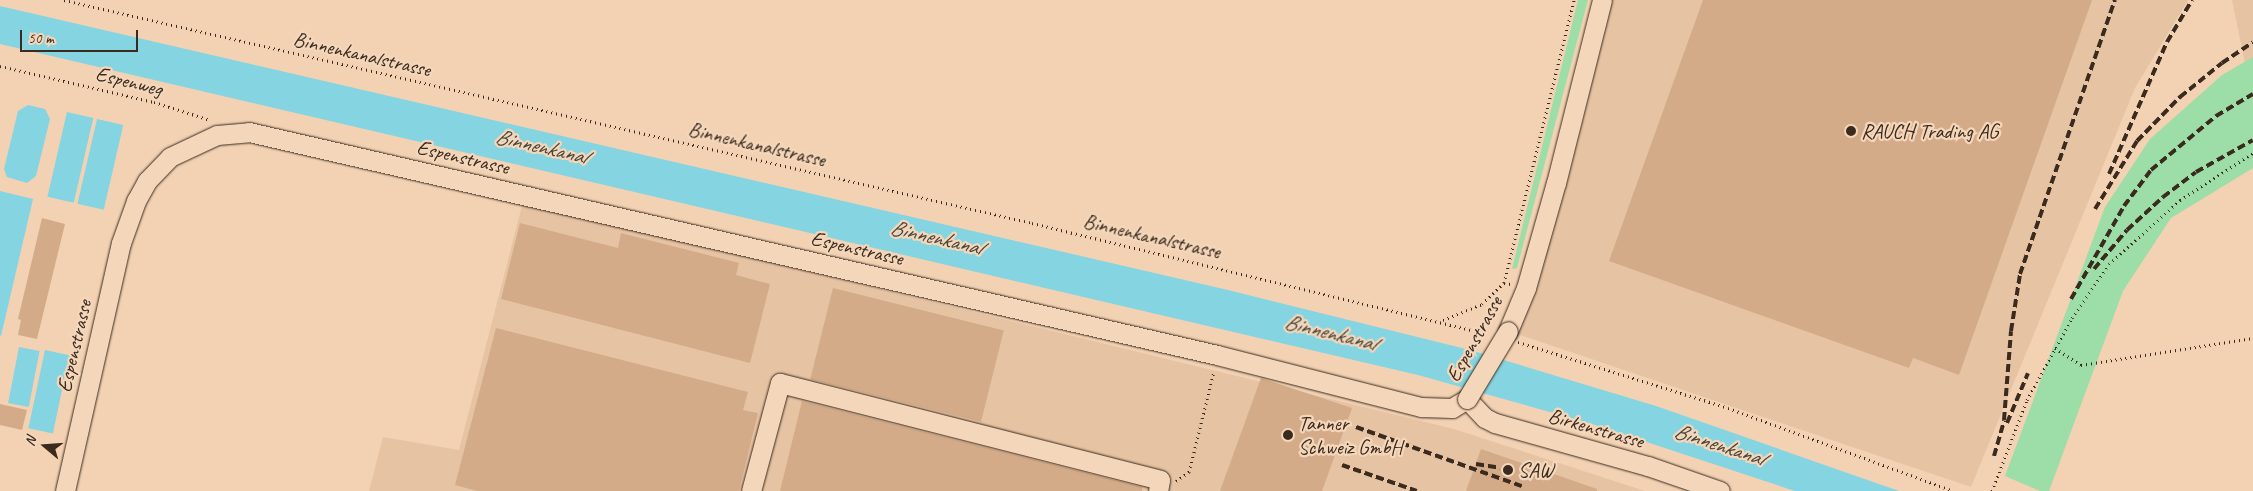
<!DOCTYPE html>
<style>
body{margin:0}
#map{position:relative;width:2253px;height:491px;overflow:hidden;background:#f2d2b3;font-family:Caveat,sans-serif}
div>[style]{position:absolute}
.built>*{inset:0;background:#e6c3a3}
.green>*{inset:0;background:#9ddda7}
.water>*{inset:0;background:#85d4e1;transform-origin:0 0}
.building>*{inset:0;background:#d3ab89;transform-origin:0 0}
.path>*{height:3px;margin-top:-1.5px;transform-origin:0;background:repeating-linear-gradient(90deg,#3b2a1e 0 1px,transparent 0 5px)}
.roads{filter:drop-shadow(0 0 1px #3b2a1e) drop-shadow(0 0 1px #3b2a1e)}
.minor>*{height:19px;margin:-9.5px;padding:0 9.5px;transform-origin:9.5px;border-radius:9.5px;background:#f4d7ba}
.rail>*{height:4px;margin-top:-2px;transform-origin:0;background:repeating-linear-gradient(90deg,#3b2a1e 0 8px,transparent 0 12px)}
.bridges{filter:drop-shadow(0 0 1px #3b2a1e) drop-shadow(0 0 1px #3b2a1e)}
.minor-bridge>*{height:19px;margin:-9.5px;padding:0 9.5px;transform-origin:9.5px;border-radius:9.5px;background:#f4d7ba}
.dots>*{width:14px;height:14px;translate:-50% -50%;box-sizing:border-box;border:2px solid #f4d7ba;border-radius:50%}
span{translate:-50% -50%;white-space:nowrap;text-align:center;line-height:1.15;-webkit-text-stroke:4.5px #f4d7ba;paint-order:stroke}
.street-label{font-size:21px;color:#3b2a1e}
.poi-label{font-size:21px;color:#3b2a1e}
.left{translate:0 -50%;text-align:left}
.water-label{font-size:22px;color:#46443b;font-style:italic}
.north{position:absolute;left:20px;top:421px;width:50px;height:50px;-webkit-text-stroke:4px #f4d7ba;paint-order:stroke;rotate:288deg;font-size:14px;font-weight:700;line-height:20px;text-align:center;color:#3b2a1e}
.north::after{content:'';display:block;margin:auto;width:18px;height:22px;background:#3b2a1e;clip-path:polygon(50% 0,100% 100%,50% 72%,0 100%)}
.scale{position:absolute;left:20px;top:30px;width:118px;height:22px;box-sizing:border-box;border:2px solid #3b2a1e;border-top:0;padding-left:6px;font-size:15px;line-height:18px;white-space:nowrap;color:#3b2a1e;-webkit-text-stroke:4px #f4d7ba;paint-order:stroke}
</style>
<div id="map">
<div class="built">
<i style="clip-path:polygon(1603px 0,2188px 0,2135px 88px,1971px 487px,1517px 334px,1533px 295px)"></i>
<i style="clip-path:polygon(2232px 0,2253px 0,2253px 102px)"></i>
<i style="clip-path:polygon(523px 202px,1454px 429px,1645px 491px,369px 491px,383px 437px,459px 450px)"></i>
</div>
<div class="green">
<i style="clip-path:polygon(1578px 0,1588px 0,1517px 268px,1512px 269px)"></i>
<i style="clip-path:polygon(2253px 57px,2253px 168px,2171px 218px,2123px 291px,2049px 491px,2040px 491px,2005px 476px,2105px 207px,2150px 139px,2222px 75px)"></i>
</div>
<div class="water">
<i style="clip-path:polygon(0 6px,1228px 290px,1470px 350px,1656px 406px,1899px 491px,1795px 491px,1589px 423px,1418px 375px,0 44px)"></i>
<i style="clip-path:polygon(28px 105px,45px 109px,50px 119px,36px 176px,27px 183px,7px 177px,4px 169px,18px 111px)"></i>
<i style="left:67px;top:112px;width:27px;height:87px;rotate:13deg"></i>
<i style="left:97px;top:119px;width:27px;height:87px;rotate:13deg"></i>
<i style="clip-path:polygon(0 191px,33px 199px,1px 336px,0 335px)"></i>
<i style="left:19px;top:347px;width:21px;height:57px;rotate:11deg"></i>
<i style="left:45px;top:350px;width:25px;height:80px;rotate:12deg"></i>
</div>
<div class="building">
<i style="clip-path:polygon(1703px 0,2092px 0,1959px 375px,1913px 358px,1909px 368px,1609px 261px)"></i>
<i style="clip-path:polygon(42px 218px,65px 224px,37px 339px,18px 335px,21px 320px,18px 319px)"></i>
<i style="clip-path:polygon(520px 223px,618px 248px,621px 233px,739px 263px,736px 275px,770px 284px,750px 363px,501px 299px)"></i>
<i style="left:833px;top:288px;width:176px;height:94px;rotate:14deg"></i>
<i style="clip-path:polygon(496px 328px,748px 392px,743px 410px,758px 413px,739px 491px,477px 491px,455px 485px)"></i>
<i style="clip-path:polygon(1261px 378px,1352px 408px,1322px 491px,1220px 491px)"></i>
<i style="clip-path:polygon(802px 401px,1142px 487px,1142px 491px,780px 491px)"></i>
<i style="clip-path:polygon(0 404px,27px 410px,22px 430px,0 425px)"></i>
<i style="clip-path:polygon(1481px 449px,1597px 489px,1597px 491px,1466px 491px)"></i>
</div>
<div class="path">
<i style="left:64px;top:0;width:993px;rotate:12.97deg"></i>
<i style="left:1032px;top:223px;width:469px;rotate:13.7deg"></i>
<i style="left:0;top:66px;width:158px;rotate:13.2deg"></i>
<i style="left:154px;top:102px;width:59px;rotate:17.8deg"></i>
<i style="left:1504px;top:283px;width:292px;rotate:-76.1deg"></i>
<i style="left:1443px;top:320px;width:42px;rotate:-22.3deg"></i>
<i style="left:1482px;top:304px;width:30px;rotate:-44deg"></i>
<i style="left:1504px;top:283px;width:7px;rotate:8deg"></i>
<i style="left:1518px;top:342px;width:220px;rotate:17.4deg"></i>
<i style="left:1728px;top:408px;width:240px;rotate:20.2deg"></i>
<i style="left:2055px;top:348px;width:31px;rotate:33deg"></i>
<i style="left:2081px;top:365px;width:174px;rotate:-8.9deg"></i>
<i style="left:1176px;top:481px;width:16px;rotate:-35deg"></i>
<i style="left:1189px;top:472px;width:104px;rotate:-76.1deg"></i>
<i style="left:1992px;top:491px;width:97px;rotate:-69deg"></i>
<i style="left:2027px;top:400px;width:94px;rotate:-61.2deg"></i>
<i style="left:2072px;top:318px;width:65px;rotate:-55.6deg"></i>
<i style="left:2109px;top:264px;width:96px;rotate:-42deg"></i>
<i style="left:2180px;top:200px;width:87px;rotate:-32.8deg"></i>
</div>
<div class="roads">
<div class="minor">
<i style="left:1508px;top:331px;width:47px;rotate:-67.3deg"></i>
<i style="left:1526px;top:288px;width:109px;rotate:-74.1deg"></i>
<i style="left:1556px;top:183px;width:189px;rotate:-75.9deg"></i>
<i style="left:65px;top:491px;width:254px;rotate:-77.3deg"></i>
<i style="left:121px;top:243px;width:45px;rotate:-70.3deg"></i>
<i style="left:136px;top:201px;width:23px;rotate:-61deg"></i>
<i style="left:147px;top:181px;width:33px;rotate:-46deg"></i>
<i style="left:170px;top:157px;width:52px;rotate:-25.1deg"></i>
<i style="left:217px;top:135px;width:32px;rotate:-5deg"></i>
<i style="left:249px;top:132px;width:993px;rotate:12.97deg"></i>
<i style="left:1217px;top:355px;width:211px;rotate:14.3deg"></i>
<i style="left:1421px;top:407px;width:31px;rotate:2deg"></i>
<i style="left:1452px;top:408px;width:17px;rotate:-31deg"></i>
<i style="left:1467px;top:399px;width:26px;rotate:47deg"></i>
<i style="left:1485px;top:418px;width:11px;rotate:27deg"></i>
<i style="left:1495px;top:423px;width:159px;rotate:15.7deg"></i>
<i style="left:1648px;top:466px;width:76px;rotate:19.1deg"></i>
<i style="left:751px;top:491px;width:112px;rotate:-75deg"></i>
<i style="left:780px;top:383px;width:392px;rotate:14.3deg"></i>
<i style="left:1160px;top:480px;width:11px;rotate:100deg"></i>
</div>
</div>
<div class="rail">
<i style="left:2109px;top:174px;width:144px;rotate:-66.3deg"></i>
<i style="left:2167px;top:42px;width:49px;rotate:-59.2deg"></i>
<i style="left:2095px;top:209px;width:80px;rotate:-58.3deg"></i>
<i style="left:2137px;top:141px;width:62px;rotate:-45.7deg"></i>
<i style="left:2180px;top:97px;width:54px;rotate:-39deg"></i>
<i style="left:2222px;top:63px;width:37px;rotate:-34deg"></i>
<i style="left:2094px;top:269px;width:51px;rotate:-49.8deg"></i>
<i style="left:2127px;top:230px;width:49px;rotate:-42.5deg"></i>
<i style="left:2163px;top:197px;width:41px;rotate:-37.1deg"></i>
<i style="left:2196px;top:172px;width:65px;rotate:-29.3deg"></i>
<i style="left:2071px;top:299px;width:107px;rotate:-60.3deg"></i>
<i style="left:2124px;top:206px;width:45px;rotate:-53.1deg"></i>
<i style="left:2151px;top:170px;width:85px;rotate:-39.7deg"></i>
<i style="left:2216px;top:116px;width:43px;rotate:-30.7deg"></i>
<i style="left:2007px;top:423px;width:54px;rotate:-67.2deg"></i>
<i style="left:1356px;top:427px;width:176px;rotate:19.6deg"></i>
<i style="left:1994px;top:456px;width:37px;rotate:-74deg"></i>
<i style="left:2004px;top:420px;width:89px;rotate:-85.5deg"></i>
<i style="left:2011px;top:331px;width:58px;rotate:-81deg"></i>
<i style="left:2020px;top:274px;width:290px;rotate:-70.9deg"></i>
<i style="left:1476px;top:464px;width:24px;rotate:9deg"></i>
<i style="left:1342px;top:465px;width:79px;rotate:19.1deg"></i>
</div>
<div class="bridges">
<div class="minor-bridge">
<i style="left:1467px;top:399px;width:79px;rotate:-58.9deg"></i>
</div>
</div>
<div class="dots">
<i style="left:1851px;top:131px;background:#3b2a1e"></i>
<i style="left:1288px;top:435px;background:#3b2a1e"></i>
<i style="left:1508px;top:470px;background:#3b2a1e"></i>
</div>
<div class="street-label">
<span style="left:362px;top:54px;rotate:13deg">Binnenkanalstrasse</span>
<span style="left:129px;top:81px;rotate:14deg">Espenweg</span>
<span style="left:757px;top:144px;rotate:13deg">Binnenkanalstrasse</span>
<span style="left:463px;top:157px;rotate:13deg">Espenstrasse</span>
<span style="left:1152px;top:236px;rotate:13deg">Binnenkanalstrasse</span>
<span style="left:857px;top:248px;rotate:13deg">Espenstrasse</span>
<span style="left:1474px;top:339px;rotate:-61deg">Espenstrasse</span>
<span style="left:74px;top:346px;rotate:-77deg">Espenstrasse</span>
<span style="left:1596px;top:428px;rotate:16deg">Birkenstrasse</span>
</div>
<div class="poi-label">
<span class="left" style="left:1861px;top:131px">RAUCH Trading AG</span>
<span class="left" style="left:1298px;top:435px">Tanner<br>Schweiz GmbH</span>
<span class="left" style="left:1518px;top:470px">SAW</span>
</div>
<div class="water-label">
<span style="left:541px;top:147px;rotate:13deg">Binnenkanal</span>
<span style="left:936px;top:238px;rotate:13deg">Binnenkanal</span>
<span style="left:1330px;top:333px;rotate:14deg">Binnenkanal</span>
<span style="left:1719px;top:445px;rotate:18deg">Binnenkanal</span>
</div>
<div class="north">N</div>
<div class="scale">50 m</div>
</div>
